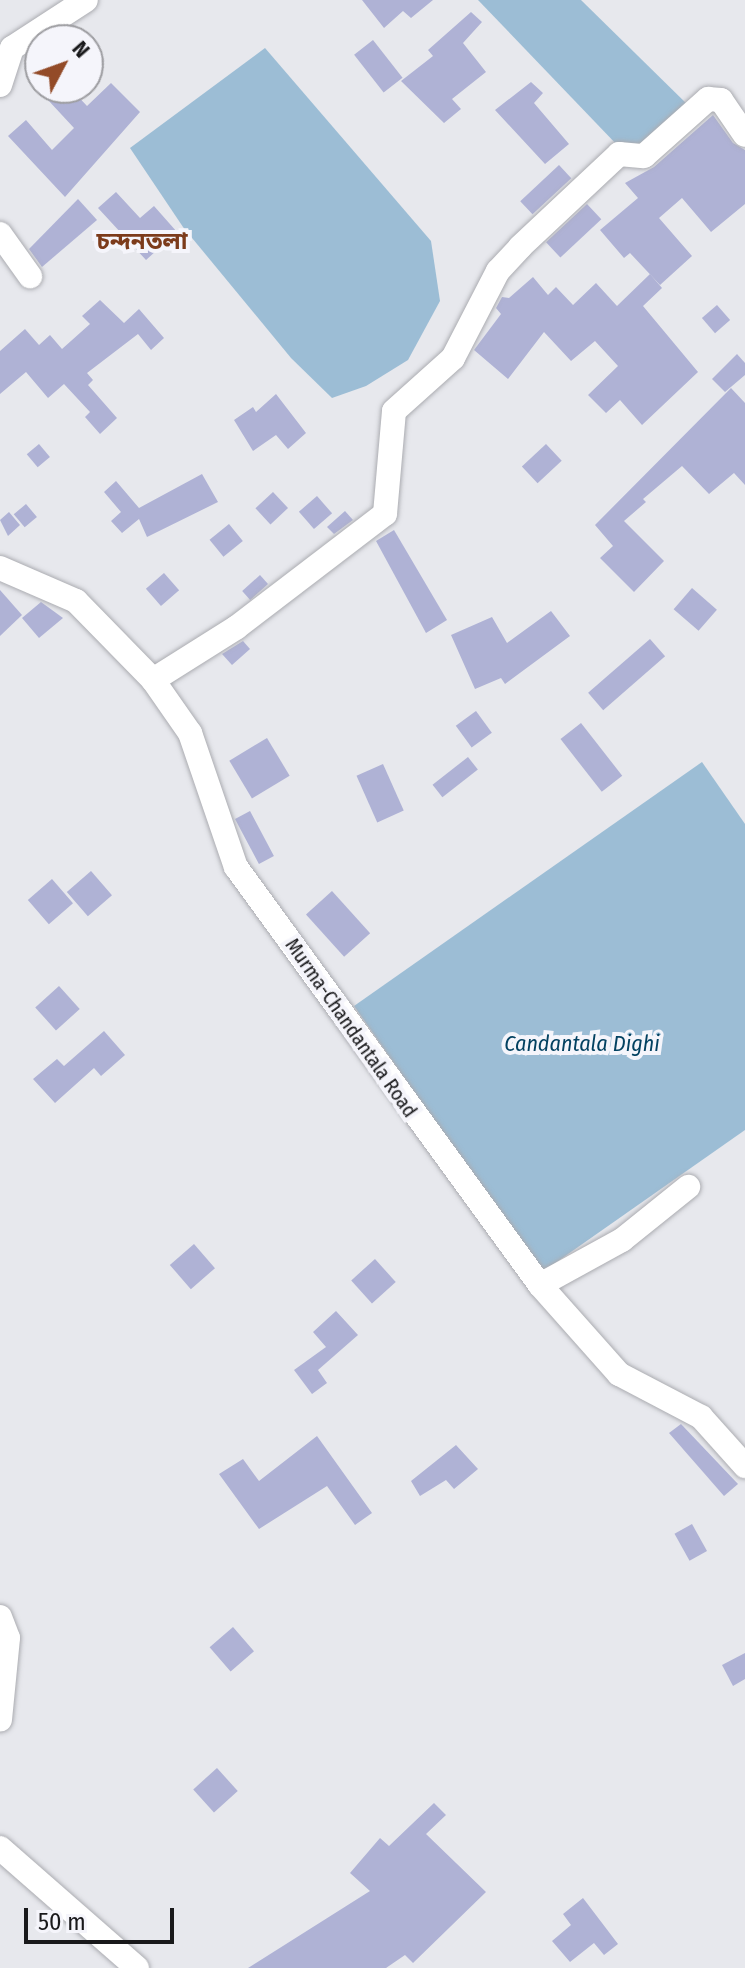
<!DOCTYPE html>
<meta charset="utf-8">
<style>
body{margin:0}
#map{position:relative;width:745px;height:1968px;overflow:hidden;background:#e7e8ed;font-family:"Fira Sans Condensed","Noto Sans Bengali",sans-serif}
div>[style]{position:absolute}
.water>*{inset:0;background:#9cbdd5}
.building>*{inset:0;background:#afb2d5;transform-origin:0 0}
.roads{filter:drop-shadow(0 0 2px #abacb1) drop-shadow(0 0 2px #abacb1)}
.minor>*{height:24px;margin:-12px;padding:0 12px;transform-origin:12px;border-radius:12px;background:#fff}
span{translate:-50% -50%;white-space:nowrap;text-align:center;line-height:1.15;-webkit-text-stroke:8px #f5f5fb;paint-order:stroke}
.street-label{font-size:20px;color:#19191b}
.water-label{font-size:22px;color:#034161;font-style:italic}
.quarter-label{font-size:24px;color:#7c3b1b;font-weight:700}
.north{position:absolute;left:24px;top:24px;width:80px;height:80px;box-sizing:border-box;background:#f5f5fb;border:2px solid #9d9da1;border-radius:50%;rotate:49deg;font-size:22px;font-weight:700;line-height:32px;text-align:center;color:#19191b}
.north::after{content:'';display:block;margin:auto;width:28px;height:36px;background:#934b28;clip-path:polygon(50% 0,100% 100%,50% 72%,0 100%)}
.scale{position:absolute;left:24px;top:1908px;width:150px;height:36px;box-sizing:border-box;border:4px solid #19191b;border-top:0;padding-left:10px;font-size:24px;line-height:28px;white-space:nowrap;color:#19191b;-webkit-text-stroke:6px #f5f5fb;paint-order:stroke}
</style>
<div id="map">
<div class="water">
<i style="clip-path:polygon(478px 0,581px 0,691px 108px,640px 150px,619px 147px)"></i>
<i style="clip-path:polygon(265px 48px,431px 241px,440px 301px,408px 360px,366px 386px,332px 398px,291px 358px,183px 227px,130px 148px)"></i>
<i style="clip-path:polygon(702px 762px,745px 824px,745px 1130px,541px 1273px,354px 1006px)"></i>
</div>
<div class="building">
<i style="clip-path:polygon(362px 0,433px 0,411px 18px,403px 11px,384px 28px)"></i>
<i style="clip-path:polygon(471px 12px,482px 22px,463px 43px,486px 72px,452px 99px,461px 109px,444px 123px,401px 81px,433px 56px,428px 50px)"></i>
<i style="left:373px;top:40px;width:48px;height:24px;rotate:52deg"></i>
<i style="clip-path:polygon(531px 82px,543px 93px,534px 103px,569px 144px,545px 164px,495px 110px)"></i>
<i style="clip-path:polygon(111px 83px,140px 112px,65px 197px,8px 136px,26px 120px,52px 150px,74px 128px,48px 100px,62px 88px,70px 88px,87px 106px)"></i>
<i style="clip-path:polygon(713px 115px,733px 143px,745px 150px,745px 204px,711px 232px,682px 198px,659px 218px,692px 256px,660px 285px,630px 253px,624px 258px,600px 230px,638px 198px,625px 183px,654px 167px)"></i>
<i style="left:559px;top:165px;width:18px;height:53px;rotate:47deg"></i>
<i style="clip-path:polygon(116px 192px,140px 218px,154px 206px,177px 232px,146px 260px,98px 208px)"></i>
<i style="clip-path:polygon(78px 199px,97px 220px,42px 267px,29px 249px)"></i>
<i style="left:587px;top:204px;width:21px;height:56px;rotate:47deg"></i>
<i style="clip-path:polygon(650px 274px,662px 288px,643px 306px,698px 372px,642px 425px,620px 400px,606px 413px,588px 395px,618px 366px,595px 341px,571px 361px,544px 332px,508px 379px,474px 350px,501px 314px,496px 308px,502px 297px,509px 298px,533px 277px,548px 295px,556px 287px,573px 305px,596px 283px,617px 306px)"></i>
<i style="clip-path:polygon(100px 300px,124px 323px,139px 309px,164px 338px,151px 350px,138px 334px,87px 373px,93px 380px,88px 385px,117px 418px,100px 434px,85px 417px,90px 412px,64px 384px,48px 398px,26px 372px,0 394px,0 351px,25px 329px,39px 345px,50px 335px,62px 349px,90px 324px,82px 316px)"></i>
<i style="left:717px;top:305px;width:20px;height:20px;rotate:49deg"></i>
<i style="clip-path:polygon(737px 354px,745px 363px,745px 375px,725px 392px,712px 379px)"></i>
<i style="clip-path:polygon(731px 388px,745px 403px,745px 485px,734px 473px,709px 494px,682px 466px,643px 499px,646px 502px,624px 521px,664px 561px,634px 592px,600px 558px,613px 546px,595px 525px)"></i>
<i style="clip-path:polygon(276px 394px,306px 433px,288px 449px,276px 435px,253px 451px,234px 420px,253px 407px,256px 412px)"></i>
<i style="left:39px;top:444px;width:17px;height:16px;rotate:50deg"></i>
<i style="left:546px;top:444px;width:23px;height:33px;rotate:47deg"></i>
<i style="clip-path:polygon(202px 474px,218px 502px,147px 537px,139px 519px,122px 533px,111px 521px,121px 512px,104px 492px,116px 481px,139px 508px)"></i>
<i style="left:273px;top:492px;width:22px;height:24px;rotate:47deg"></i>
<i style="left:317px;top:496px;width:23px;height:24px;rotate:49deg"></i>
<i style="left:26px;top:504px;width:17px;height:16px;rotate:50deg"></i>
<i style="clip-path:polygon(345px 511px,353px 520px,334px 534px,327px 527px)"></i>
<i style="clip-path:polygon(9px 512px,20px 525px,8px 536px,0 520px)"></i>
<i style="left:229px;top:524px;width:22px;height:25px;rotate:51deg"></i>
<i style="clip-path:polygon(394px 530px,447px 620px,426px 633px,376px 541px)"></i>
<i style="left:164px;top:573px;width:23px;height:24px;rotate:49deg"></i>
<i style="left:260px;top:575px;width:12px;height:24px;rotate:48deg"></i>
<i style="left:692px;top:588px;width:33px;height:28px;rotate:41deg"></i>
<i style="clip-path:polygon(0 590px,22px 615px,0 636px)"></i>
<i style="clip-path:polygon(41px 602px,63px 618px,39px 638px,22px 618px)"></i>
<i style="clip-path:polygon(551px 611px,570px 636px,505px 684px,501px 678px,475px 689px,451px 635px,492px 617px,507px 643px)"></i>
<i style="left:650px;top:639px;width:23px;height:82px;rotate:49deg"></i>
<i style="clip-path:polygon(243px 641px,250px 649px,232px 665px,222px 654px)"></i>
<i style="left:476px;top:711px;width:27px;height:25px;rotate:54deg"></i>
<i style="left:581px;top:723px;width:67px;height:26px;rotate:52deg"></i>
<i style="left:267px;top:738px;width:44px;height:44px;rotate:59deg"></i>
<i style="left:468px;top:757px;width:16px;height:45px;rotate:52deg"></i>
<i style="left:383px;top:764px;width:51px;height:29px;rotate:66deg"></i>
<i style="left:250px;top:811px;width:51px;height:17px;rotate:62deg"></i>
<i style="left:91px;top:871px;width:32px;height:32px;rotate:49deg"></i>
<i style="left:52px;top:879px;width:32px;height:32px;rotate:49deg"></i>
<i style="left:332px;top:891px;width:57px;height:35px;rotate:48deg"></i>
<i style="left:59px;top:986px;width:31px;height:32px;rotate:48deg"></i>
<i style="clip-path:polygon(104px 1031px,125px 1055px,101px 1076px,94px 1068px,55px 1103px,33px 1079px,57px 1059px,64px 1066px)"></i>
<i style="left:194px;top:1244px;width:32px;height:32px;rotate:49deg"></i>
<i style="left:375px;top:1259px;width:31px;height:32px;rotate:48deg"></i>
<i style="clip-path:polygon(336px 1311px,358px 1335px,318px 1370px,327px 1383px,312px 1394px,294px 1370px,326px 1347px,313px 1332px)"></i>
<i style="clip-path:polygon(681px 1424px,738px 1484px,724px 1496px,669px 1433px)"></i>
<i style="clip-path:polygon(317px 1436px,372px 1513px,355px 1525px,327px 1486px,259px 1529px,219px 1474px,243px 1459px,259px 1481px)"></i>
<i style="clip-path:polygon(456px 1445px,478px 1469px,454px 1489px,446px 1480px,420px 1496px,411px 1481px)"></i>
<i style="left:692px;top:1524px;width:31px;height:20px;rotate:61deg"></i>
<i style="left:233px;top:1627px;width:32px;height:31px;rotate:49deg"></i>
<i style="clip-path:polygon(745px 1653px,745px 1679px,733px 1686px,722px 1665px)"></i>
<i style="left:217px;top:1768px;width:31px;height:32px;rotate:48deg"></i>
<i style="clip-path:polygon(434px 1803px,446px 1815px,426px 1834px,486px 1892px,413px 1963px,405px 1955px,386px 1968px,248px 1968px,370px 1891px,350px 1873px,380px 1838px,389px 1846px)"></i>
<i style="clip-path:polygon(583px 1898px,618px 1944px,604px 1955px,594px 1943px,570px 1962px,552px 1941px,571px 1925px,563px 1914px)"></i>
</div>
<div class="roads">
<div class="minor">
<i style="left:0;top:85px;width:39px;rotate:-72deg"></i>
<i style="left:12px;top:48px;width:88px;rotate:-33deg"></i>
<i style="left:0;top:234px;width:52px;rotate:54.5deg"></i>
<i style="left:0;top:568px;width:83px;rotate:23.5deg"></i>
<i style="left:76px;top:601px;width:110px;rotate:45.7deg"></i>
<i style="left:153px;top:680px;width:65px;rotate:55.1deg"></i>
<i style="left:190px;top:733px;width:142px;rotate:71.1deg"></i>
<i style="left:236px;top:867px;width:517px;rotate:53.97deg"></i>
<i style="left:540px;top:1285px;width:119px;rotate:48.4deg"></i>
<i style="left:619px;top:1374px;width:93px;rotate:27.7deg"></i>
<i style="left:701px;top:1417px;width:66px;rotate:48.1deg"></i>
<i style="left:153px;top:680px;width:99px;rotate:-32.2deg"></i>
<i style="left:237px;top:627px;width:186px;rotate:-37.4deg"></i>
<i style="left:385px;top:514px;width:103px;rotate:-85deg"></i>
<i style="left:394px;top:411px;width:79px;rotate:-41.9deg"></i>
<i style="left:453px;top:358px;width:98px;rotate:-62.7deg"></i>
<i style="left:498px;top:271px;width:33px;rotate:-47deg"></i>
<i style="left:520px;top:247px;width:136px;rotate:-43.2deg"></i>
<i style="left:619px;top:154px;width:25px;rotate:5deg"></i>
<i style="left:644px;top:156px;width:86px;rotate:-41.7deg"></i>
<i style="left:708px;top:99px;width:13px;rotate:4deg"></i>
<i style="left:721px;top:100px;width:42px;rotate:55.6deg"></i>
<i style="left:540px;top:1285px;width:94px;rotate:-28.8deg"></i>
<i style="left:622px;top:1240px;width:85px;rotate:-38.8deg"></i>
<i style="left:0;top:1617px;width:22px;rotate:69deg"></i>
<i style="left:8px;top:1638px;width:82px;rotate:95.6deg"></i>
<i style="left:0;top:1848px;width:182px;rotate:41.2deg"></i>
</div>
</div>
<div class="street-label">
<span style="left:351px;top:1028px;rotate:55deg">Murma-Chandantala Road</span>
</div>
<div class="water-label">
<span style="left:582px;top:1044px">Candantala Dighi</span>
</div>
<div class="quarter-label">
<span style="left:142px;top:242px">চন্দনতলা</span>
</div>
<div class="north">N</div>
<div class="scale">50 m</div>
</div>
